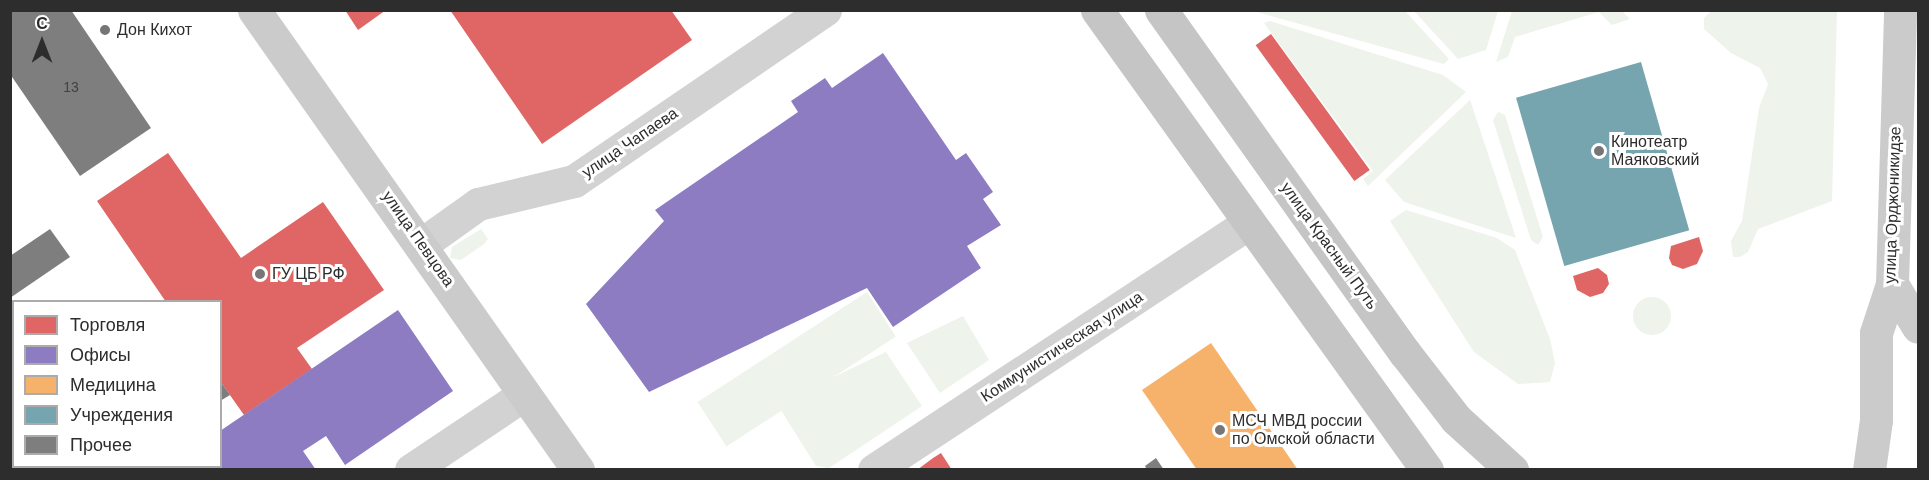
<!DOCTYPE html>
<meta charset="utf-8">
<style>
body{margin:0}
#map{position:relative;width:1929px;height:480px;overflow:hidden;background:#fff;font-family:Helvetica,sans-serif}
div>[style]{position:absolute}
.green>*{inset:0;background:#eef3eb;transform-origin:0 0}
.round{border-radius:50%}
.shops>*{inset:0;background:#e06666;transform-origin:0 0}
.offices>*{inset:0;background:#8e7cc3}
.health>*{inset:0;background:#f6b26b}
.public>*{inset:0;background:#76a5af;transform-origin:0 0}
.building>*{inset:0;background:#7e7e7e}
.street>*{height:33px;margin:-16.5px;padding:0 16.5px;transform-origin:16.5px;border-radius:16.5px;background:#d2d2d2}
.secondary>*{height:33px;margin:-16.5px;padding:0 16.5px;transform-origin:16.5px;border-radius:16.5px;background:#cbcbcb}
.primary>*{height:33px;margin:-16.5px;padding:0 16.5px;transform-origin:16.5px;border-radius:16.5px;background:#c5c5c5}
.dots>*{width:16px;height:16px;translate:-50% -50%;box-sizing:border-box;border:3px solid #fff;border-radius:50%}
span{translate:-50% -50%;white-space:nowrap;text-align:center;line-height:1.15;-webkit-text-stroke:6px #fff;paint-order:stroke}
.number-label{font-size:14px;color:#414141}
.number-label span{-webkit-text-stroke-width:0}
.poi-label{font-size:16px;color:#2d2d2d}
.left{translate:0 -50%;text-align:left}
.street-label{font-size:16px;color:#2d2d2d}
.frame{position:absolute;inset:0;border:12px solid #2d2d2d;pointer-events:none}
.legend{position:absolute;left:12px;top:300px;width:210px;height:168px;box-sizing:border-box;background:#fff;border:2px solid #ababab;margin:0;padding:8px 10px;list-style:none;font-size:18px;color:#2d2d2d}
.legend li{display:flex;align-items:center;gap:12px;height:30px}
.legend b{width:30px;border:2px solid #ababab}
.north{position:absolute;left:12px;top:12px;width:60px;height:60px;-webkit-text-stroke:4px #fff;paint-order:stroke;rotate:0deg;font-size:16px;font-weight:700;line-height:24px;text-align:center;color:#2d2d2d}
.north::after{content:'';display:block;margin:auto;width:21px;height:27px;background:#2d2d2d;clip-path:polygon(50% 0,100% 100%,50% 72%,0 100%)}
</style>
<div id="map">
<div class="green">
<i style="clip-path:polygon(1712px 10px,1837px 11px,1832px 201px,1758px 229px,1748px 252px,1740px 257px,1733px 257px,1731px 241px,1742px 221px,1759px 108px,1768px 84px,1760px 68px,1731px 53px,1704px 29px,1704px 18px)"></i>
<i style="clip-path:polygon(1253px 11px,1405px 11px,1449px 59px,1444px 64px)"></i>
<i style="clip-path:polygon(1414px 11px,1498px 11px,1486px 50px,1458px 59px)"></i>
<i style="clip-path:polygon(1512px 11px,1622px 11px,1630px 19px,1612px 25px,1599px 12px,1515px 37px,1508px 57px,1496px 62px)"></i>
<i style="clip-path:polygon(1270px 21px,1443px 75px,1466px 92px,1368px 186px,1363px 179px,1373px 171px,1264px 23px)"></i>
<i style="clip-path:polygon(1470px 100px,1516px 238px,1404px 202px,1385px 180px)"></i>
<i style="clip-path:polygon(1498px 112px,1505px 115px,1543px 237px,1538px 245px,1531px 240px,1493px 120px)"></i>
<i style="clip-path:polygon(1406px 210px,1497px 238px,1515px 250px,1550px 339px,1555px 363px,1550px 382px,1518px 384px,1474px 352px,1390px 221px)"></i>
<i style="clip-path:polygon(481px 229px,488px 239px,484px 244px,461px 260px,450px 258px,452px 247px)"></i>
<i style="left:867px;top:292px;width:53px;height:202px;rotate:57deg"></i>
<i class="round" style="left:1633px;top:297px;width:38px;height:38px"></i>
<i style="clip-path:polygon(963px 316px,989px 360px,940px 393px,907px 343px)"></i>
<i style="clip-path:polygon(886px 352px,922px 406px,829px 468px,816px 466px,777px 404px)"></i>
</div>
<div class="shops">
<i style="clip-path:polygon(345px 10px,386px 10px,358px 30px)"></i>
<i style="clip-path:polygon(450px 10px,671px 10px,692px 40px,542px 144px)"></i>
<i style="left:1271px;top:34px;width:168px;height:19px;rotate:54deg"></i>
<i style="clip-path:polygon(168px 153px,241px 258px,323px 202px,384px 290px,297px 348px,312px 369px,244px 415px,220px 381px,220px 302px,166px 302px,97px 201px)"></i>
<i style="clip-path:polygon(1699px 237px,1703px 251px,1697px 264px,1683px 269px,1672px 265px,1669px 258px,1671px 246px)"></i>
<i style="clip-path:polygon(1598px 268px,1607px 275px,1609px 284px,1603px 293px,1590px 297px,1577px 290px,1573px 276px)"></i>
<i style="clip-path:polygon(941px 453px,952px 470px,917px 470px,933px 458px)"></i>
</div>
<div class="offices">
<i style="clip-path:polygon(883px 53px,956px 160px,966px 153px,993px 192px,983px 199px,1001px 225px,967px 246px,981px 268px,893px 327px,867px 288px,649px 392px,586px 304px,664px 221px,655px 210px,798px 112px,791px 101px,825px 78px,832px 88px)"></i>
<i style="clip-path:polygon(398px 310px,453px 391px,345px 465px,326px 436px,303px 451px,316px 470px,164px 470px,220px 466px,220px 431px)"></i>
</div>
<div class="health">
<i style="clip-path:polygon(1211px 343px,1298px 470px,1197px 470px,1142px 390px)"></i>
</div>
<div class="public">
<i style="left:1641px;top:62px;width:175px;height:130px;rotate:74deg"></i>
</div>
<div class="building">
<i style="clip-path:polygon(10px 10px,71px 10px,151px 128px,80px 176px,10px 74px)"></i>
<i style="clip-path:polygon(50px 229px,70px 257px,10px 298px,10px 256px)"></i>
<i style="clip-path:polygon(14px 347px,14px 379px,10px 375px)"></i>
<i style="clip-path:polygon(220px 381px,230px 395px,220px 401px)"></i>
<i style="clip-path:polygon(1156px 458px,1164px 470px,1147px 470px,1145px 466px)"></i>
</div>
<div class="street">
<i style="left:422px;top:244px;width:69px;rotate:-35.5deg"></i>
<i style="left:478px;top:204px;width:99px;rotate:-13.5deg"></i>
<i style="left:574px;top:181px;width:304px;rotate:-34.3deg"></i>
<i style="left:411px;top:470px;width:135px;rotate:-33.8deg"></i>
<i style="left:874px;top:470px;width:448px;rotate:-33.4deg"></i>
</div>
<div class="secondary">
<i style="left:254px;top:10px;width:563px;rotate:54.84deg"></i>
<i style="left:1892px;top:284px;width:50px;rotate:58.8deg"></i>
<i style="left:1869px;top:470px;width:50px;rotate:-82deg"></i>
<i style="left:1876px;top:420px;width:87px;rotate:-90deg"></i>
<i style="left:1876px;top:333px;width:52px;rotate:-71.9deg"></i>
<i style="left:1892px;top:284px;width:274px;rotate:-88.3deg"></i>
</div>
<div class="primary">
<i style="left:1097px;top:10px;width:566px;rotate:54.34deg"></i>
<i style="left:1161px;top:10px;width:421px;rotate:54.6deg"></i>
<i style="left:1405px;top:353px;width:83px;rotate:52.3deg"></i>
<i style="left:1456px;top:419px;width:76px;rotate:42.3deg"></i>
</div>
<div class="dots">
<i style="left:105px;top:30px;background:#767676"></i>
<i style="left:1599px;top:151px;background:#767676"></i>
<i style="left:260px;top:274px;background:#767676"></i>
<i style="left:1220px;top:430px;background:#767676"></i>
</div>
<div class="number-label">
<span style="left:71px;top:87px">13</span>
</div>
<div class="poi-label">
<span class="left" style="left:117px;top:30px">Дон Кихот</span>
<span class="left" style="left:1611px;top:151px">Кинотеатр<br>Маяковский</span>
<span class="left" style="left:272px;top:274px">ГУ ЦБ РФ</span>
<span class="left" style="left:1232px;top:430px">МСЧ МВД россии<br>по Омской области</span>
</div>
<div class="street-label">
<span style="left:630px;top:143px;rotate:-34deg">улица Чапаева</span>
<span style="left:1893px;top:205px;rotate:-88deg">улица Орджоникидзе</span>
<span style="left:418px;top:239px;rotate:55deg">улица Певцова</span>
<span style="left:1329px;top:246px;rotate:54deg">улица Красный Путь</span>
<span style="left:1062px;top:347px;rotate:-33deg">Коммунистическая улица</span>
</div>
<div class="frame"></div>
<ul class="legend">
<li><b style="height:16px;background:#e06666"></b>Торговля</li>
<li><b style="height:16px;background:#8e7cc3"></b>Офисы</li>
<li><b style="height:16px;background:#f6b26b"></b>Медицина</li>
<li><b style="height:16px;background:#76a5af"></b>Учреждения</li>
<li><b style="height:16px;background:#7e7e7e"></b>Прочее</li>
</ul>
<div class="north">С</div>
</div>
